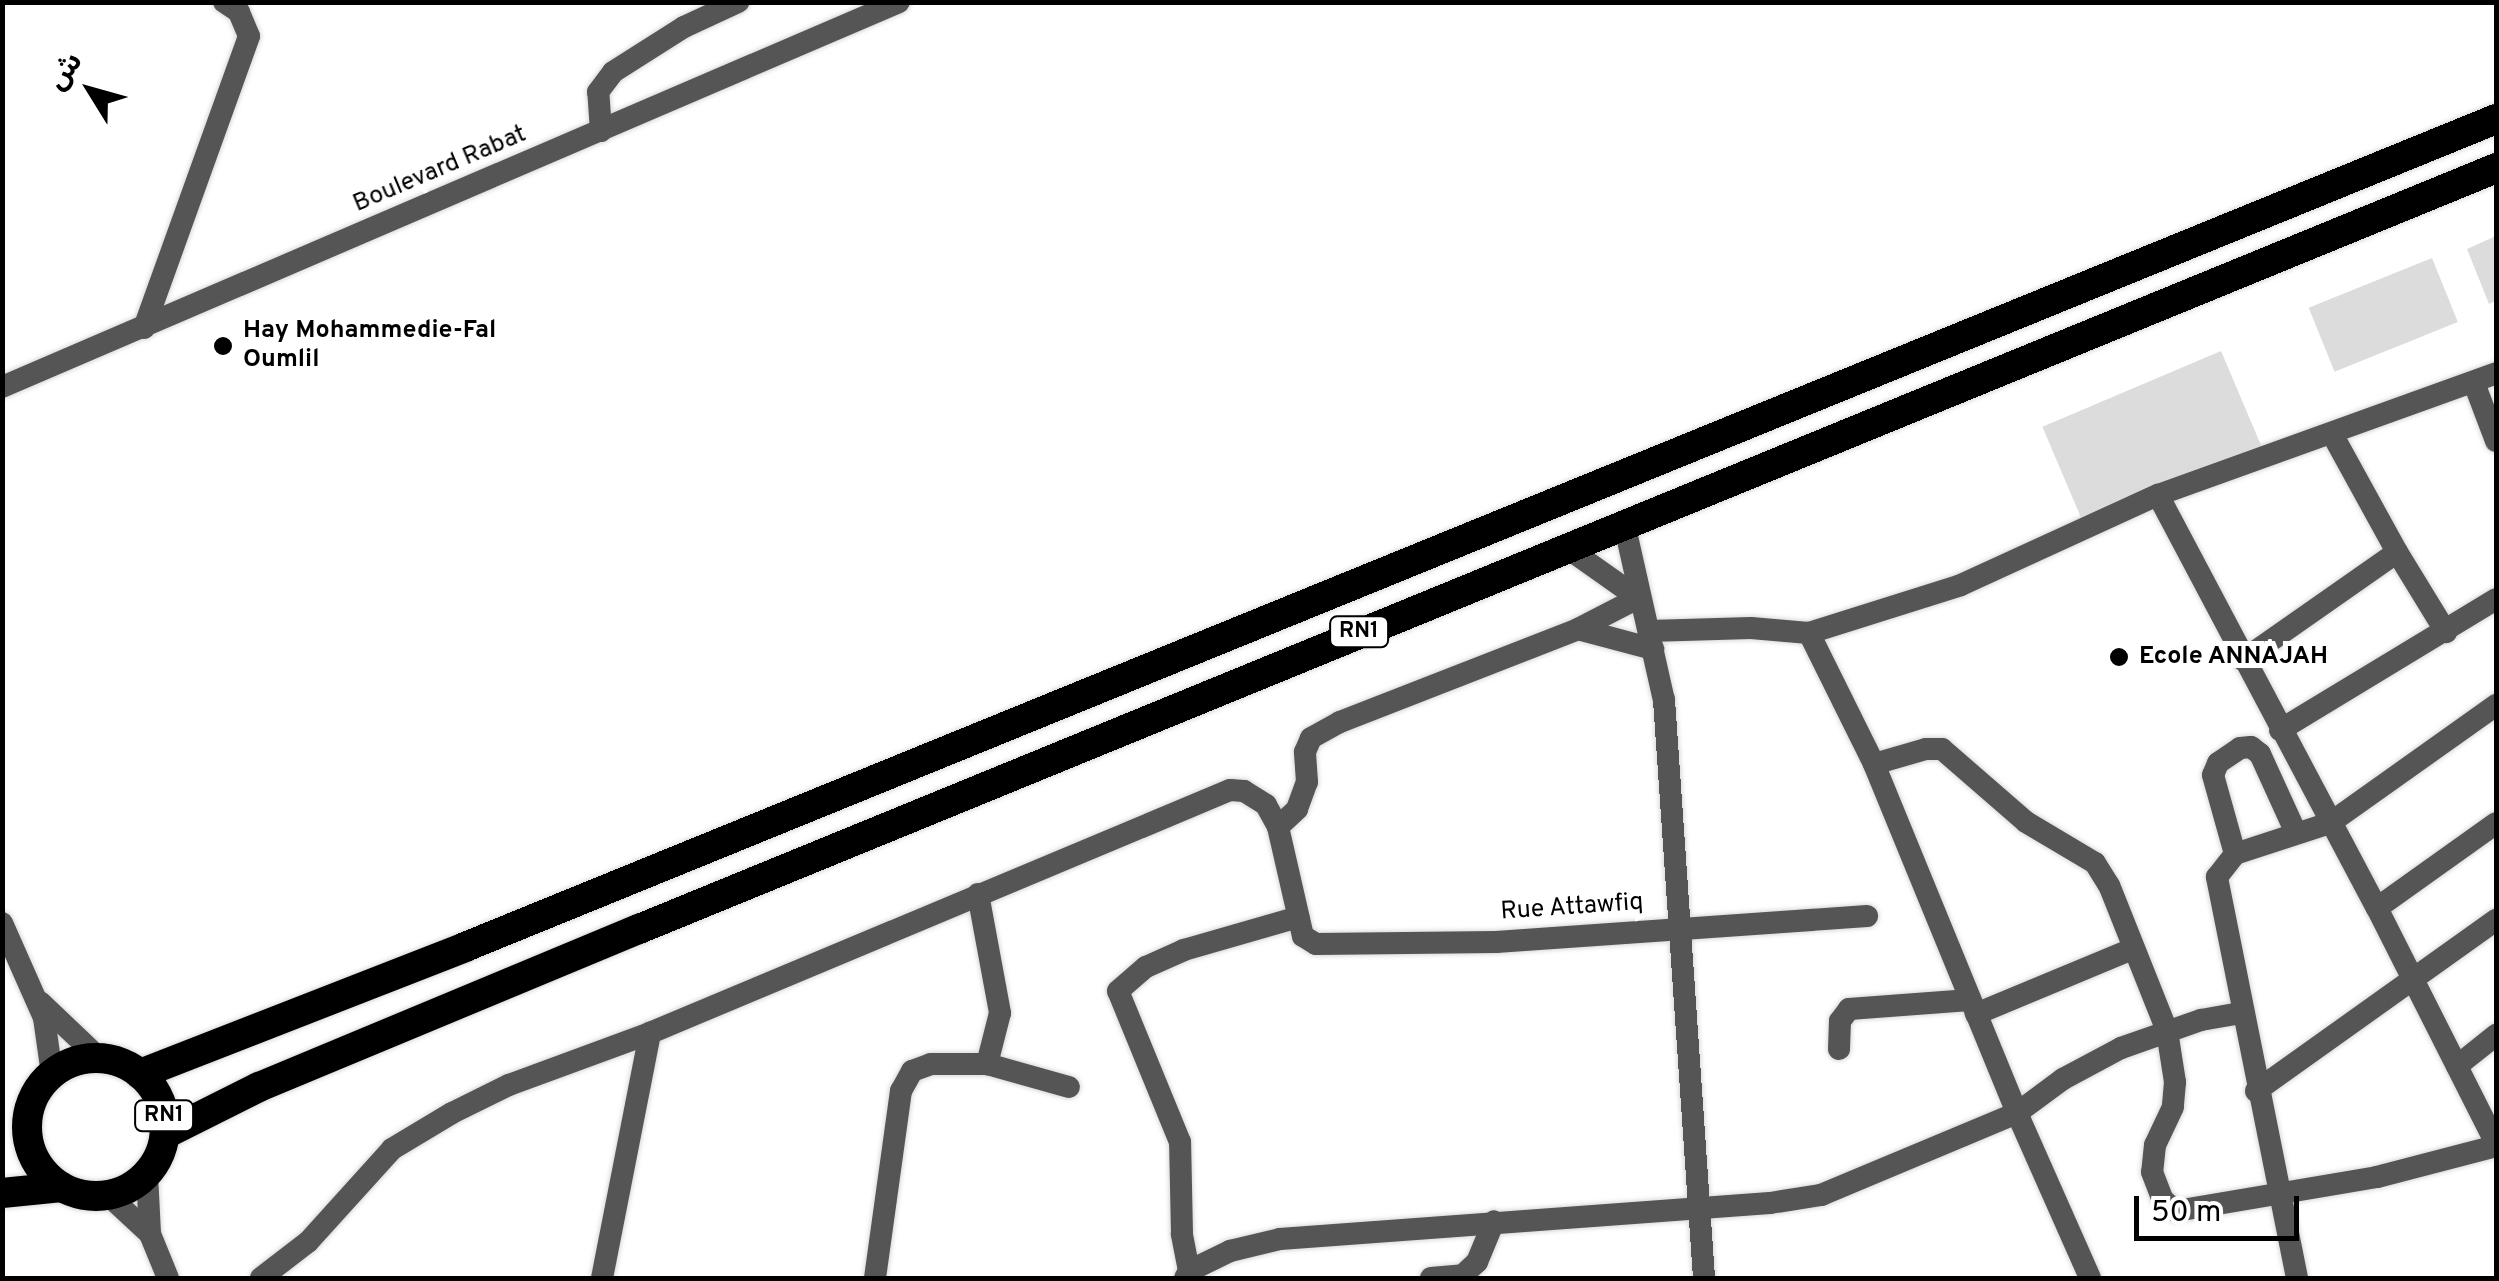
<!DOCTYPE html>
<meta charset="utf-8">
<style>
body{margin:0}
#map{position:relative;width:2499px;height:1281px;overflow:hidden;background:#fff;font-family:Overpass,"Noto Sans Arabic",sans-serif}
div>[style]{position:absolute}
.green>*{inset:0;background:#dcdcdc;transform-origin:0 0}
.roads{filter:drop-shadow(0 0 2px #dbdbdb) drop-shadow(0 0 2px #dbdbdb)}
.minor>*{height:22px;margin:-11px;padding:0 11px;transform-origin:11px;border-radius:11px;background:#555}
.highway>*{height:30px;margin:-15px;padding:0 15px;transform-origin:15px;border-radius:15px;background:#000}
.highway>.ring{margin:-15px;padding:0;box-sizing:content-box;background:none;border:30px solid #000;border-radius:50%}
.dots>*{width:28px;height:28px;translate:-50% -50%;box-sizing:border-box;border:5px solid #fff;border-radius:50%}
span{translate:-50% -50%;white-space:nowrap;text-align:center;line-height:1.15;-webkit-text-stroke:10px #fff;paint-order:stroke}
.shield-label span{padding:2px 8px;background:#fff;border:2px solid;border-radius:8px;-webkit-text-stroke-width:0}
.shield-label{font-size:22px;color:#000;font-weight:700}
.street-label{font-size:25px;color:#000}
.poi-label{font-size:25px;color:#000;font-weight:700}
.left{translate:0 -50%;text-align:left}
.frame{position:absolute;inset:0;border:5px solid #000;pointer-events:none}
.north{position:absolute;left:40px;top:40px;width:100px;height:100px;-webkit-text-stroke:8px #fff;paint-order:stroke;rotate:307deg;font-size:28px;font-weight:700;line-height:40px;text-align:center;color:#000}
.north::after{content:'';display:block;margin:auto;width:35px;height:45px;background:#000;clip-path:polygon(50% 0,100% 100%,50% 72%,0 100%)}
.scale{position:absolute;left:2134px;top:1196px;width:165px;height:45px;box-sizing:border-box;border:5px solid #000;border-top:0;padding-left:12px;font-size:30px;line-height:35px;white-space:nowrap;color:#000;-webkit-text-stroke:8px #fff;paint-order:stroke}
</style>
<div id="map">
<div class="green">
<i style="clip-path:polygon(2496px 236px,2496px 301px,2489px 304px,2467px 249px)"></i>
<i style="left:2432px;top:258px;width:69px;height:133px;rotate:68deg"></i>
<i style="left:2221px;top:351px;width:104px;height:194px;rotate:67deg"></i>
</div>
<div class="roads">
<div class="minor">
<i style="left:601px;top:131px;width:39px;rotate:-94deg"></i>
<i style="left:598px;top:92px;width:25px;rotate:-53deg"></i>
<i style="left:613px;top:72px;width:84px;rotate:-32.4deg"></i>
<i style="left:684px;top:27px;width:60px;rotate:-24.8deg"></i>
<i style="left:144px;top:328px;width:310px;rotate:-70.2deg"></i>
<i style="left:249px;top:36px;width:26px;rotate:-113deg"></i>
<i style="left:239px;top:12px;width:18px;rotate:-146deg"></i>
<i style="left:2474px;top:383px;width:62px;rotate:69.2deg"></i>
<i style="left:2px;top:387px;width:976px;rotate:-23.23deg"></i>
<i style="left:2158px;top:495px;width:467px;rotate:62.1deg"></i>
<i style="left:2377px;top:908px;width:264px;rotate:63.2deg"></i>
<i style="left:1624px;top:523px;width:181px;rotate:77.3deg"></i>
<i style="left:1664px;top:700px;width:579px;rotate:86.04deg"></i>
<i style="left:1566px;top:547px;width:88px;rotate:35.3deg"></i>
<i style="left:2397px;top:552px;width:94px;rotate:58.5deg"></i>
<i style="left:1578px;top:629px;width:78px;rotate:14.9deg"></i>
<i style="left:1649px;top:631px;width:102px;rotate:-1.7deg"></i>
<i style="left:1751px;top:628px;width:58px;rotate:4.9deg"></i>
<i style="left:1809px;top:633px;width:159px;rotate:-17.5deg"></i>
<i style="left:1961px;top:585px;width:217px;rotate:-24.6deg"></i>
<i style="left:2158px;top:495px;width:359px;rotate:-19.8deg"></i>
<i style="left:1809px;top:633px;width:146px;rotate:63.6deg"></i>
<i style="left:1874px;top:764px;width:377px;rotate:67.7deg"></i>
<i style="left:2017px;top:1113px;width:180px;rotate:66.1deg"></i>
<i style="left:2243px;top:660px;width:188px;rotate:-35deg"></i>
<i style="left:2397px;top:552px;width:135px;rotate:-118.8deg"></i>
<i style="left:2280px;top:730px;width:253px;rotate:-31.2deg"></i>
<i style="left:1874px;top:764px;width:54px;rotate:-16.1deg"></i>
<i style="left:1926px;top:749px;width:16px"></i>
<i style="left:1942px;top:749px;width:111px;rotate:41deg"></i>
<i style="left:2026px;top:822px;width:80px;rotate:30.7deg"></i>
<i style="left:2095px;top:863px;width:26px;rotate:58deg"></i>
<i style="left:2109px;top:885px;width:157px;rotate:68.3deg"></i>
<i style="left:2167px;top:1031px;width:52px;rotate:81.1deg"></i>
<i style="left:2175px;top:1082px;width:25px;rotate:95deg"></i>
<i style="left:2173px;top:1107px;width:42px;rotate:115.3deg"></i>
<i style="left:2155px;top:1145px;width:27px;rotate:96deg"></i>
<i style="left:2152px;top:1172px;width:30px;rotate:69deg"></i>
<i style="left:2163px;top:1200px;width:17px;rotate:40deg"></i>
<i style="left:2176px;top:1211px;width:204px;rotate:-9.6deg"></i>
<i style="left:2377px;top:1177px;width:123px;rotate:-14.6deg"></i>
<i style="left:1278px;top:827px;width:26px;rotate:-43deg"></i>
<i style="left:1297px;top:809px;width:29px;rotate:-70deg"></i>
<i style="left:1307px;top:782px;width:30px;rotate:-94deg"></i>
<i style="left:1305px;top:752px;width:15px;rotate:-67deg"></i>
<i style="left:1311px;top:738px;width:33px;rotate:-29deg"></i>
<i style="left:1340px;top:722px;width:256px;rotate:-21.3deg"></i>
<i style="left:1578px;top:629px;width:68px;rotate:-27.3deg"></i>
<i style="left:2235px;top:854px;width:82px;rotate:-105.6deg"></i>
<i style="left:2213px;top:775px;width:13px;rotate:-67deg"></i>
<i style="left:2218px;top:763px;width:27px;rotate:-34deg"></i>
<i style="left:2240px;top:748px;width:11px;rotate:-5deg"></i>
<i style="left:2251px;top:747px;width:11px;rotate:38deg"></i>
<i style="left:2260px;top:754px;width:87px;rotate:65.5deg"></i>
<i style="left:978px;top:894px;width:121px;rotate:79.5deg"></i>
<i style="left:1000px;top:1013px;width:53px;rotate:104.3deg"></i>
<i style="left:2377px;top:908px;width:146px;rotate:-35.5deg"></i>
<i style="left:2px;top:923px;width:104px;rotate:66.1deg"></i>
<i style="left:44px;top:1018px;width:57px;rotate:81.9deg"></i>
<i style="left:40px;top:1002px;width:83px;rotate:43.5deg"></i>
<i style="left:1976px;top:1014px;width:169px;rotate:-22.6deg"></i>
<i style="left:1839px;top:1049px;width:28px;rotate:-88deg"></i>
<i style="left:1840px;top:1021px;width:15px;rotate:-53deg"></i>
<i style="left:1849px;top:1009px;width:121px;rotate:-4.3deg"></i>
<i style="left:2457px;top:1066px;width:50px;rotate:-38.5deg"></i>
<i style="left:2256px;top:1091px;width:295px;rotate:-35.5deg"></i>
<i style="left:147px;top:1174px;width:60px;rotate:87.1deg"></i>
<i style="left:150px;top:1234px;width:48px;rotate:67.8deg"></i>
<i style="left:108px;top:1195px;width:57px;rotate:42.9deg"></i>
<i style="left:1189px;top:1271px;width:38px;rotate:-101deg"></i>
<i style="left:1182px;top:1234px;width:92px;rotate:-91.2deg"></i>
<i style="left:1180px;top:1142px;width:163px;rotate:-112.3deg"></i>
<i style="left:1118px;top:991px;width:37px;rotate:-41deg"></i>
<i style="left:1146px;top:967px;width:42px;rotate:-24.1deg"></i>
<i style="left:1184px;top:950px;width:119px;rotate:-16.1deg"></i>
<i style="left:261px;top:1278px;width:59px;rotate:-37.5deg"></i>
<i style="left:308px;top:1242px;width:125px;rotate:-47.9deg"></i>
<i style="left:392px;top:1149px;width:70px;rotate:-31deg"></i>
<i style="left:452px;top:1113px;width:64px;rotate:-26.2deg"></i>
<i style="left:509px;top:1085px;width:150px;rotate:-20.2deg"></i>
<i style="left:650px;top:1033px;width:629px;rotate:-22.73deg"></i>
<i style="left:1230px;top:790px;width:14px;rotate:4deg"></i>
<i style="left:1244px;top:791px;width:26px;rotate:32deg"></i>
<i style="left:1266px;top:805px;width:25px;rotate:61deg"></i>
<i style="left:1278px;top:827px;width:112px;rotate:77.1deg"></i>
<i style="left:1303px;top:936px;width:15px;rotate:32deg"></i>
<i style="left:1316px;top:944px;width:180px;rotate:-0.6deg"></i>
<i style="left:1496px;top:942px;width:372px;rotate:-4deg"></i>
<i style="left:602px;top:1278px;width:250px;rotate:-78.9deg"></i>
<i style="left:875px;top:1278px;width:189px;rotate:-82.1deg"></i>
<i style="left:901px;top:1091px;width:23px;rotate:-61deg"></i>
<i style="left:912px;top:1071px;width:20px;rotate:-20deg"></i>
<i style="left:931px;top:1064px;width:56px"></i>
<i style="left:987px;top:1064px;width:85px;rotate:15.7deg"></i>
<i style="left:1185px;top:1278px;width:8px;rotate:-60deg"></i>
<i style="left:1189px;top:1271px;width:46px;rotate:-26deg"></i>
<i style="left:1230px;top:1251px;width:51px;rotate:-13.5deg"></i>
<i style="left:1280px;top:1239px;width:491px;rotate:-4.2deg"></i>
<i style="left:1770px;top:1203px;width:52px;rotate:-8.9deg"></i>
<i style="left:1821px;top:1195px;width:212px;rotate:-22.7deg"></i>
<i style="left:2017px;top:1113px;width:57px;rotate:-36.5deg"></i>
<i style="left:2063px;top:1079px;width:66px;rotate:-28.1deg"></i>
<i style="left:2121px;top:1048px;width:85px;rotate:-19.3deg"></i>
<i style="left:2201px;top:1020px;width:41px;rotate:-9.9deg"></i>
<i style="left:1431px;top:1278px;width:32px;rotate:-5deg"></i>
<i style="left:1463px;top:1275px;width:19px;rotate:-43deg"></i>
<i style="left:1477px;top:1262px;width:44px;rotate:-67.5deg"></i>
<i style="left:2297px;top:1278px;width:409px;rotate:-101.3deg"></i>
<i style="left:2217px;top:877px;width:29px;rotate:-52deg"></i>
<i style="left:2235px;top:854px;width:100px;rotate:-18.1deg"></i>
<i style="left:2330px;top:823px;width:204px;rotate:-35.4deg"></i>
</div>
<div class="highway">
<i class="ring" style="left:27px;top:1058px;width:108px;height:108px"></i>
<i style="left:140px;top:1074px;width:349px;rotate:-21.3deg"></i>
<i style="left:465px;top:947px;width:2193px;rotate:-22.18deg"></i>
<i style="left:165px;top:1134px;width:105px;rotate:-26.6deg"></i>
<i style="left:259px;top:1087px;width:412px;rotate:-22.6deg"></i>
<i style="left:639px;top:929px;width:2007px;rotate:-22.28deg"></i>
<i style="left:2px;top:1193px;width:60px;rotate:-5.7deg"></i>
</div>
</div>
<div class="dots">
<i style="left:223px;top:346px;background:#000"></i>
<i style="left:2119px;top:657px;background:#000"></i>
</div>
<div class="shield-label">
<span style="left:1359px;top:632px">RN1</span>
<span style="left:164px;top:1116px">RN1</span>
</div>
<div class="street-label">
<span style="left:440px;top:170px;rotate:-23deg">Boulevard Rabat</span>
<span style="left:1572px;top:908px;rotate:-4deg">Rue Attawfiq</span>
</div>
<div class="poi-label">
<span class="left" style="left:243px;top:346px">Hay Mohammedie-Fal<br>Oumlil</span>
<span class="left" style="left:2139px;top:657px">Ecole ANNAJAH</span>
</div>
<div class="frame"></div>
<div class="north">ش</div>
<div class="scale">50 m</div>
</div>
